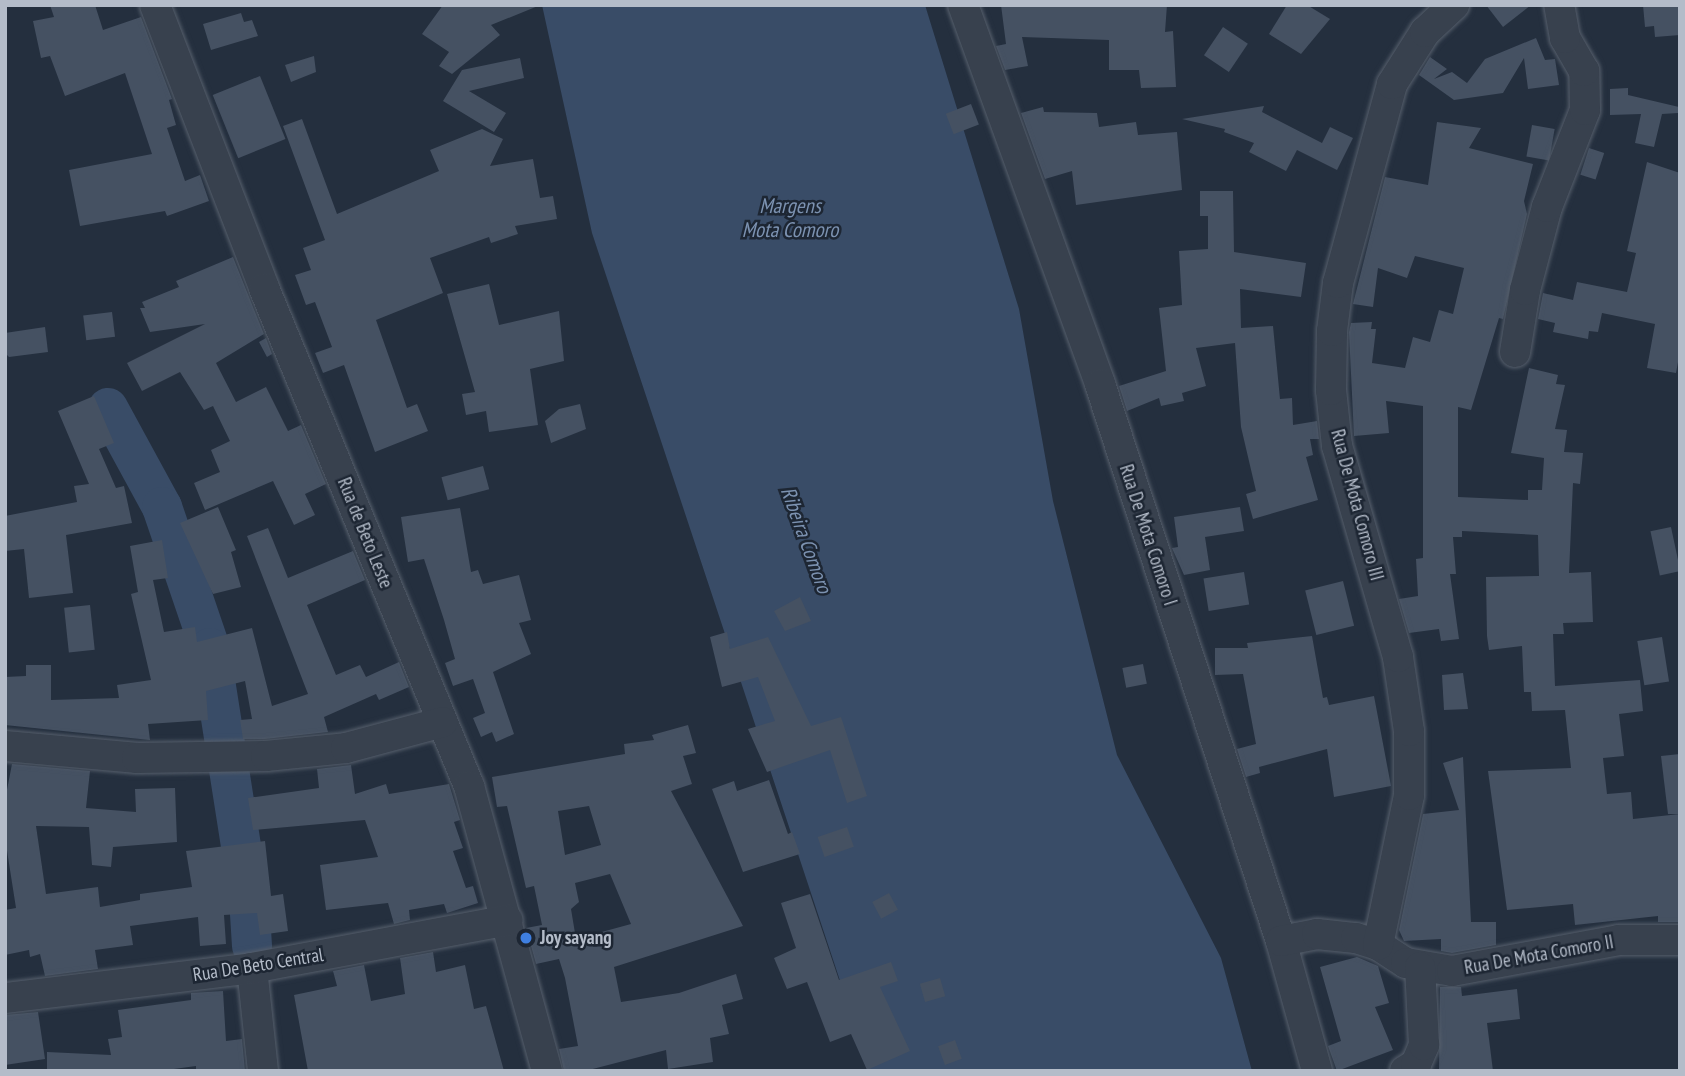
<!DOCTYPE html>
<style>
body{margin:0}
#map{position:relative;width:1685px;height:1076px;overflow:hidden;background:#242f3e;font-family:"PT Sans Narrow",sans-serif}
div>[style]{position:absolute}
.water>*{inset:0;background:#394c67}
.river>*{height:40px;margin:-20px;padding:0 20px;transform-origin:20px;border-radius:20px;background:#394c67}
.building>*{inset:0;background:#455162;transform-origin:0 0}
.roads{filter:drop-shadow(0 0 2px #565f6c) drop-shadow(0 0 2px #565f6c)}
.minor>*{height:30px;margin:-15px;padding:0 15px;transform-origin:15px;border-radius:15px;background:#38414e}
.dots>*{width:19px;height:19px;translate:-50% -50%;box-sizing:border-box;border:4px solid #1d2633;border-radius:50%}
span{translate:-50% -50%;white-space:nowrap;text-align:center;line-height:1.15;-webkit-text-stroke:5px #1d2633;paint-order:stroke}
.street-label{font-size:19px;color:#b4bcc9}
.poi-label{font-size:19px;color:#b4bcc9;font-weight:700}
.left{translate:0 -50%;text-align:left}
.water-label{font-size:21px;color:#7c92b1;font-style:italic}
.frame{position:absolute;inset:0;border:7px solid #b4bcc9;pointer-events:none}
</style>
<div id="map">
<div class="water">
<i style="clip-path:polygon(542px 5px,925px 5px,1019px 309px,1053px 501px,1117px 755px,1221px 958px,1252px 1071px,870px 1071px,592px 233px)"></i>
</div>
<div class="river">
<i style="left:108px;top:408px;width:113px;rotate:61.4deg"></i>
<i style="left:162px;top:507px;width:149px;rotate:71.2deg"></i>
<i style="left:210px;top:648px;width:253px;rotate:81.1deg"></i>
<i style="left:249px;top:898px;width:48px;rotate:86.4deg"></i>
</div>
<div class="building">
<i style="clip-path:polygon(50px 5px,95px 5px,103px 30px,141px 17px,172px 99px,169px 100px,176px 125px,167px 128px,185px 181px,200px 175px,209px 201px,167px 216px,165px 211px,80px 226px,69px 170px,152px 154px,125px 73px,65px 96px,50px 56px,41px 58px,33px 21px,54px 17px)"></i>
<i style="clip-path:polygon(443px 5px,537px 5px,538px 6px,491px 25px,500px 35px,452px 74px,439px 66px,449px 52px,422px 34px)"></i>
<i style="clip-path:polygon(1001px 5px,1167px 5px,1165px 32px,1173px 31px,1176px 87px,1141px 88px,1139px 70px,1109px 70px,1109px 40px,1022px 37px,1028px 66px,1005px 70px,996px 46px,1006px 44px)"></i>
<i style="clip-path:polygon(1287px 5px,1307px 5px,1330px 19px,1301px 54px,1269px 34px)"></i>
<i style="clip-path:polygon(1486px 5px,1531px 5px,1503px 27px)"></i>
<i style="clip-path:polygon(1643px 5px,1680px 5px,1680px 35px,1655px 37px,1654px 26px,1645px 27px)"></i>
<i style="clip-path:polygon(241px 13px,244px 22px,252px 20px,258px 36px,211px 50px,203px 24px)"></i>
<i style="left:1223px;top:27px;width:30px;height:34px;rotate:34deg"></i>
<i style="clip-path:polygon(1536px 38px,1545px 60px,1555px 59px,1559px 85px,1528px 89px,1524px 58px,1503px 93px,1454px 100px,1419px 75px,1430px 57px,1447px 69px,1434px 79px,1452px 72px,1467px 83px,1485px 59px)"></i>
<i style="clip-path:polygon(314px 56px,316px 72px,291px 82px,285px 65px)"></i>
<i style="clip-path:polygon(520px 58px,524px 78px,469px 91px,506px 113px,494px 132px,443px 101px,462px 70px)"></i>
<i style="left:260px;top:76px;width:68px;height:51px;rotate:68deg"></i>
<i style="clip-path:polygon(1628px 88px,1628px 95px,1679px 107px,1678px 113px,1662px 114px,1654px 147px,1635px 143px,1641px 114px,1610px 115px,1610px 89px)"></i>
<i style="left:971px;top:104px;width:22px;height:27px;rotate:69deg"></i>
<i style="clip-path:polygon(1264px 106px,1262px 112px,1322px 143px,1330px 127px,1353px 138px,1337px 170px,1297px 150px,1286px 171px,1249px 152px,1254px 143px,1224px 132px,1225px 129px,1182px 119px)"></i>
<i style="clip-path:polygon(1043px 107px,1044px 112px,1097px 113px,1099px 127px,1136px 122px,1138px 135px,1177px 132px,1182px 190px,1076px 205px,1072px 171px,1045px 179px,1021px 113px)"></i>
<i style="clip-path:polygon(302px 119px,337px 214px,439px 171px,430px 150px,482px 129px,503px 139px,490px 166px,533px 159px,540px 198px,553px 196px,557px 219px,515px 226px,518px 234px,491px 243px,489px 237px,430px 258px,443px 293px,376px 320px,407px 408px,417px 404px,428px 431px,375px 452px,344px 365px,323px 373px,315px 353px,332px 347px,315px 302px,306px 305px,295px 275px,311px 270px,303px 248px,325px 240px,283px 126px)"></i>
<i style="clip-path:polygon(1437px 122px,1481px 128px,1469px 148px,1533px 164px,1524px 201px,1527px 214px,1503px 319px,1499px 318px,1471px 410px,1458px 407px,1458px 497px,1528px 500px,1528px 490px,1542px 490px,1544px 458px,1511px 453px,1529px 368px,1558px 375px,1556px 384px,1565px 385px,1555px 429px,1567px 430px,1564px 452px,1583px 453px,1580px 484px,1573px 483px,1569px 573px,1591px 572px,1593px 622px,1563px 623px,1564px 634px,1553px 634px,1555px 686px,1640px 680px,1643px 711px,1619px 714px,1624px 756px,1603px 758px,1607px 794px,1631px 792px,1633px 819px,1680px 814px,1680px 922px,1658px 922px,1658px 916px,1575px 925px,1573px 904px,1507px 910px,1488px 771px,1571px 768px,1565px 710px,1532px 711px,1531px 692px,1524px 692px,1522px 646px,1489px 650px,1487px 636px,1486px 577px,1539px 576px,1538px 535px,1462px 531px,1462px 537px,1453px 537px,1456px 574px,1450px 574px,1459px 639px,1441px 641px,1439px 629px,1409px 633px,1399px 599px,1418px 596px,1416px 559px,1423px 558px,1423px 406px,1386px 401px,1389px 433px,1354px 436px,1349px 332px,1351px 323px,1372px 322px,1371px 329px,1376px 329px,1372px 363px,1405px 368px,1413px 337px,1430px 342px,1439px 310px,1453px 314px,1464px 268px,1415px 256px,1407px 278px,1378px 268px,1373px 307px,1353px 304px,1385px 177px,1428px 185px)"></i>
<i style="left:1532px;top:125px;width:23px;height:32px;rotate:10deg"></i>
<i style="left:1589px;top:148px;width:16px;height:28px;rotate:18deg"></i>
<i style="clip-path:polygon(1647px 162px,1680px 173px,1680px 351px,1676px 373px,1647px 368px,1655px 324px,1602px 313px,1598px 332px,1589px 331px,1588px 339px,1553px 332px,1555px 323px,1538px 319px,1543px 293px,1573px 300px,1577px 282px,1627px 292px,1636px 253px,1627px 251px)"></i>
<i style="clip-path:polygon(1200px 191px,1233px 191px,1234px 252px,1306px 263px,1301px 297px,1240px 289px,1241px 328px,1273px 326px,1280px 399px,1292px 398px,1293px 425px,1317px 421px,1319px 439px,1310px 439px,1313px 455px,1306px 457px,1318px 500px,1253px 519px,1246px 494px,1256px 491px,1241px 427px,1235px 343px,1196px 348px,1206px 386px,1182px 393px,1184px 401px,1161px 406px,1159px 398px,1127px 411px,1119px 386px,1166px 371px,1159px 308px,1182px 305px,1179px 251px,1208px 249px,1208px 216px,1200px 216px)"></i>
<i style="clip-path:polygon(233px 257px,264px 334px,216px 363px,236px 402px,266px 387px,288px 431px,301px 425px,326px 484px,305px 494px,315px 515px,294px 525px,273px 481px,205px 510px,194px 483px,220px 472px,211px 450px,230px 441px,213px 406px,204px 410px,180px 372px,142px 391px,127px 363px,205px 324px,150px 332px,140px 308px,145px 308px,142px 302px,179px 287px,176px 281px)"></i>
<i style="clip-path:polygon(489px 284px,499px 325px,559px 311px,564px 361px,530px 369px,538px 425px,489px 432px,486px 411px,466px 415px,462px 394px,475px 392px,447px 294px)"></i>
<i style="left:112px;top:312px;width:25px;height:29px;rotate:83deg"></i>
<i style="clip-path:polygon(45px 327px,48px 352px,9px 357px,5px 353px,5px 333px)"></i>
<i style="clip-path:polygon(266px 338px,272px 354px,267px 357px,259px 342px)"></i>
<i style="clip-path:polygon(94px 396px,114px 443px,99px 449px,116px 488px,124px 486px,132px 523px,66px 535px,73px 593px,29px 598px,24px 549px,5px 551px,5px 516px,77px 502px,74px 486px,89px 484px,58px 411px)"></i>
<i style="clip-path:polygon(580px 404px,586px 429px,551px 443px,545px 421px,559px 409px)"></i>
<i style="left:483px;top:466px;width:24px;height:43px;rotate:75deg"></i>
<i style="clip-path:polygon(218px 507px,236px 550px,231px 552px,241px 587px,213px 594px,180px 523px)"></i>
<i style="clip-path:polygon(1240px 507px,1244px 531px,1205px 537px,1210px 570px,1184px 575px,1172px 548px,1178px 547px,1174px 517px)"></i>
<i style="clip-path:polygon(460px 508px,471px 572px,478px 570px,483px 584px,519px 575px,531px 620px,519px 623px,531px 654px,493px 672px,514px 734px,496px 742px,492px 732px,481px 737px,473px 718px,485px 713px,473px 679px,453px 686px,445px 663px,455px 659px,444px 620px,424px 559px,408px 562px,401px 517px)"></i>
<i style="left:1671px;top:527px;width:45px;height:21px;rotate:78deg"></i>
<i style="clip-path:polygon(268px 528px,288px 578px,353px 551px,365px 580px,307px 605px,336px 675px,360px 665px,366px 677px,399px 662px,409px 687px,379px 700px,376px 694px,324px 717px,328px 732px,265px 739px,243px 739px,240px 720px,252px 719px,245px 681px,206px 691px,208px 720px,148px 724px,150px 740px,5px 725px,5px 677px,26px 676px,26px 665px,51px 665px,51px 700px,119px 698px,117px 685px,151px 680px,131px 594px,138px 592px,130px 546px,162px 540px,168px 578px,153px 580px,164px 632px,195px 627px,197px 642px,252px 628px,272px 706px,308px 694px,247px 536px)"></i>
<i style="left:1244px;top:572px;width:33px;height:41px;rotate:81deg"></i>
<i style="left:1343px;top:581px;width:46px;height:39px;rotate:76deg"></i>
<i style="clip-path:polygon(800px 597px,811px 621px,785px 631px,774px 611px)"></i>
<i style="left:90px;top:605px;width:45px;height:26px;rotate:84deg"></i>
<i style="clip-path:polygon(727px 632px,730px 649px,768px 637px,811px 726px,841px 717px,867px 796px,847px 803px,830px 750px,767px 772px,748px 729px,775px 721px,758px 677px,722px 687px,710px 637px)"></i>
<i style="clip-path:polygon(1312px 636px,1323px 698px,1327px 697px,1329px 705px,1374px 696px,1391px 786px,1334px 797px,1327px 749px,1259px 767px,1260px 773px,1246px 777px,1237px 749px,1256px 744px,1243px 674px,1215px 675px,1215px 648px,1248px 648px,1247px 643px)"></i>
<i style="left:1662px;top:637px;width:45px;height:25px;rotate:81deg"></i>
<i style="left:1143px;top:664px;width:20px;height:21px;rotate:79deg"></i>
<i style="clip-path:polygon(1463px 673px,1468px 709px,1444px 710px,1442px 675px)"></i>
<i style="clip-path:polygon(evenodd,688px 725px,696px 753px,683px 756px,692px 784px,671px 791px,743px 926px,614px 967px,621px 1002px,679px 993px,736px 974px,743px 999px,722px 1005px,729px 1034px,710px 1038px,713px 1062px,668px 1069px,666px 1050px,585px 1071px,564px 1071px,559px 1049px,578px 1046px,565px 978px,559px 959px,536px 964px,526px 928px,542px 925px,534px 886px,526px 888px,507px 806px,497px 807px,492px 777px,625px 754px,624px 744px,654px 740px,652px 735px,688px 725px,589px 806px,601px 845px,565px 855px,558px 811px,589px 806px,688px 725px,610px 874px,631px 924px,576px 939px,571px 909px,579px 902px,575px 883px,610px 874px)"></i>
<i style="clip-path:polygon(1680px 754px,1680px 814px,1668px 814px,1661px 756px)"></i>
<i style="clip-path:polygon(1463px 757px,1471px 922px,1496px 922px,1496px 945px,1452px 953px,1441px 951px,1441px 939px,1404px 941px,1399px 930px,1423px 814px,1459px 810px,1443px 763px)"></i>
<i style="clip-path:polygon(12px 764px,90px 771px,86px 808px,136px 812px,135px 789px,175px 788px,177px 842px,113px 847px,111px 867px,92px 865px,89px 827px,36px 826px,46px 894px,98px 887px,100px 907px,140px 900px,140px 894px,192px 887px,186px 851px,265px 841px,271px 896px,283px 894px,288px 931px,260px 935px,257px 913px,224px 915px,226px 944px,200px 946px,198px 917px,130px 926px,133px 945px,95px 950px,98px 969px,45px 976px,40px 954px,30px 957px,29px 950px,5px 955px,5px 910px,16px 908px,5px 838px,5px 800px)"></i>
<i style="clip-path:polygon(351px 765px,355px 794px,386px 784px,389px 794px,449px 784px,460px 820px,454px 822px,463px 848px,453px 851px,466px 888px,473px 886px,478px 903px,447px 913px,444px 904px,409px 910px,410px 920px,394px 924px,388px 903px,326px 910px,320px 865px,378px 857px,365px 820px,253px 830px,248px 798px,319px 788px,317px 769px)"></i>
<i style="clip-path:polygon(769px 780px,788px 834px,792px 832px,800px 854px,743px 872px,712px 789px,734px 781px,737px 791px)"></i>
<i style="left:847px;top:827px;width:21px;height:31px;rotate:71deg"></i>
<i style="left:889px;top:893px;width:19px;height:19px;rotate:62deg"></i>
<i style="clip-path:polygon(810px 894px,839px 980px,891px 962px,898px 981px,880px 987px,910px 1051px,867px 1070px,851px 1034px,830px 1042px,807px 982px,787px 989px,774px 958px,796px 948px,781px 903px)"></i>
<i style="clip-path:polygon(433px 952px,436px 972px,465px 965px,474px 1009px,486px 1006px,504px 1071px,308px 1071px,294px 995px,337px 986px,333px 971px,364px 965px,371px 1001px,405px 994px,400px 958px)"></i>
<i style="clip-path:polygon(1357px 957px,1378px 966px,1389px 1003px,1375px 1007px,1393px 1050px,1337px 1071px,1328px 1046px,1341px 1041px,1320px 967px)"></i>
<i style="left:940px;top:978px;width:19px;height:21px;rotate:74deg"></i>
<i style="clip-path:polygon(1440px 987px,1461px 987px,1462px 996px,1517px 989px,1520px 1019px,1487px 1023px,1493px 1071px,1439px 1071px)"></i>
<i style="clip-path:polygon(223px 991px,226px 1041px,242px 1039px,245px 1071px,196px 1071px,196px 1066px,159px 1071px,47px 1070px,47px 1052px,111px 1055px,108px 1039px,122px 1037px,118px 1010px,191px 1000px,191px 993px)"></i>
<i style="clip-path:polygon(38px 1012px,45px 1059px,5px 1065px,5px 1015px)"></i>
<i style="left:955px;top:1040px;width:20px;height:18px;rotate:70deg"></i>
</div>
<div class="roads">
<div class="minor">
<i style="left:155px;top:5px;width:303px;rotate:68.9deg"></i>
<i style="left:264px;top:288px;width:539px;rotate:67.63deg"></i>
<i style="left:469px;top:786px;width:295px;rotate:74.7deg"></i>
<i style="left:963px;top:5px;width:403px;rotate:70.1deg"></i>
<i style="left:1100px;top:384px;width:586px;rotate:72deg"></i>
<i style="left:1281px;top:941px;width:135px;rotate:74.5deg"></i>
<i style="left:1515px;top:352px;width:63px;rotate:-80.8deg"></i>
<i style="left:1525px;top:290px;width:86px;rotate:-75.2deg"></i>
<i style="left:1547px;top:207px;width:104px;rotate:-68.6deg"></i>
<i style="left:1585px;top:110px;width:39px;rotate:-91deg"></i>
<i style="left:1584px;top:71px;width:38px;rotate:-120deg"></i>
<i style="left:1565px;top:38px;width:34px;rotate:-100deg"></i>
<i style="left:5px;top:746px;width:133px;rotate:5.2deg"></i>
<i style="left:137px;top:758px;width:129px;rotate:-0.9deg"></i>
<i style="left:266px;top:756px;width:80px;rotate:-5.7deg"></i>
<i style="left:346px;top:748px;width:100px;rotate:-15deg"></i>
<i style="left:1281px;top:941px;width:37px;rotate:-11deg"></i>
<i style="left:1317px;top:934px;width:39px;rotate:6deg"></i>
<i style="left:1356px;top:938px;width:23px;rotate:18deg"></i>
<i style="left:1378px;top:945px;width:33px;rotate:33deg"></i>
<i style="left:1406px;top:963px;width:47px;rotate:9.9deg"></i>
<i style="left:1452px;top:971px;width:170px;rotate:-10.5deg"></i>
<i style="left:1619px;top:940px;width:61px"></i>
<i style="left:1378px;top:945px;width:153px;rotate:-78.3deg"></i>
<i style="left:1409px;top:795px;width:64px;rotate:-90deg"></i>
<i style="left:1409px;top:731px;width:75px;rotate:-98.5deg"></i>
<i style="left:1398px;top:657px;width:220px;rotate:-106.1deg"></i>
<i style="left:1337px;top:446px;width:56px;rotate:-96.1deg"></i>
<i style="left:1331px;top:390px;width:59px;rotate:-89deg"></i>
<i style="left:1332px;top:331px;width:48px;rotate:-82.9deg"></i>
<i style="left:1338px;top:283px;width:206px;rotate:-74.8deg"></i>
<i style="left:1392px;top:84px;width:62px;rotate:-57.6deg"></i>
<i style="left:1425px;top:32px;width:40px;rotate:-43deg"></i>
<i style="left:252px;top:968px;width:104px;rotate:83.9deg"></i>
<i style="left:5px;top:998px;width:249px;rotate:-6.9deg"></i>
<i style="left:252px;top:968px;width:260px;rotate:-10.6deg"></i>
<i style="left:1405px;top:1071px;width:13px;rotate:-32deg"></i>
<i style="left:1416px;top:1064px;width:21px;rotate:-67deg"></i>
<i style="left:1424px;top:1045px;width:78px;rotate:-92.9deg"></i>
</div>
</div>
<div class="dots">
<i style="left:526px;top:938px;background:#3f7fe0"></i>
</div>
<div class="street-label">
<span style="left:1357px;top:505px;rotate:75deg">Rua De Mota Comoro III</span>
<span style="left:365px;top:533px;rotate:68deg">Rua de Beto Leste</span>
<span style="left:1148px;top:535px;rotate:72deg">Rua De Mota Comoro I</span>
<span style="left:1539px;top:955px;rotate:-10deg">Rua De Mota Comoro II</span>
<span style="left:258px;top:965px;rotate:-9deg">Rua De Beto Central</span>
</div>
<div class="poi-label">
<span class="left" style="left:540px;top:938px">Joy sayang</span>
</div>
<div class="water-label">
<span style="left:790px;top:218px">Margens<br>Mota Comoro</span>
<span style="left:806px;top:540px;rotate:70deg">Ribeira Comoro</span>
</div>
<div class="frame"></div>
</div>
